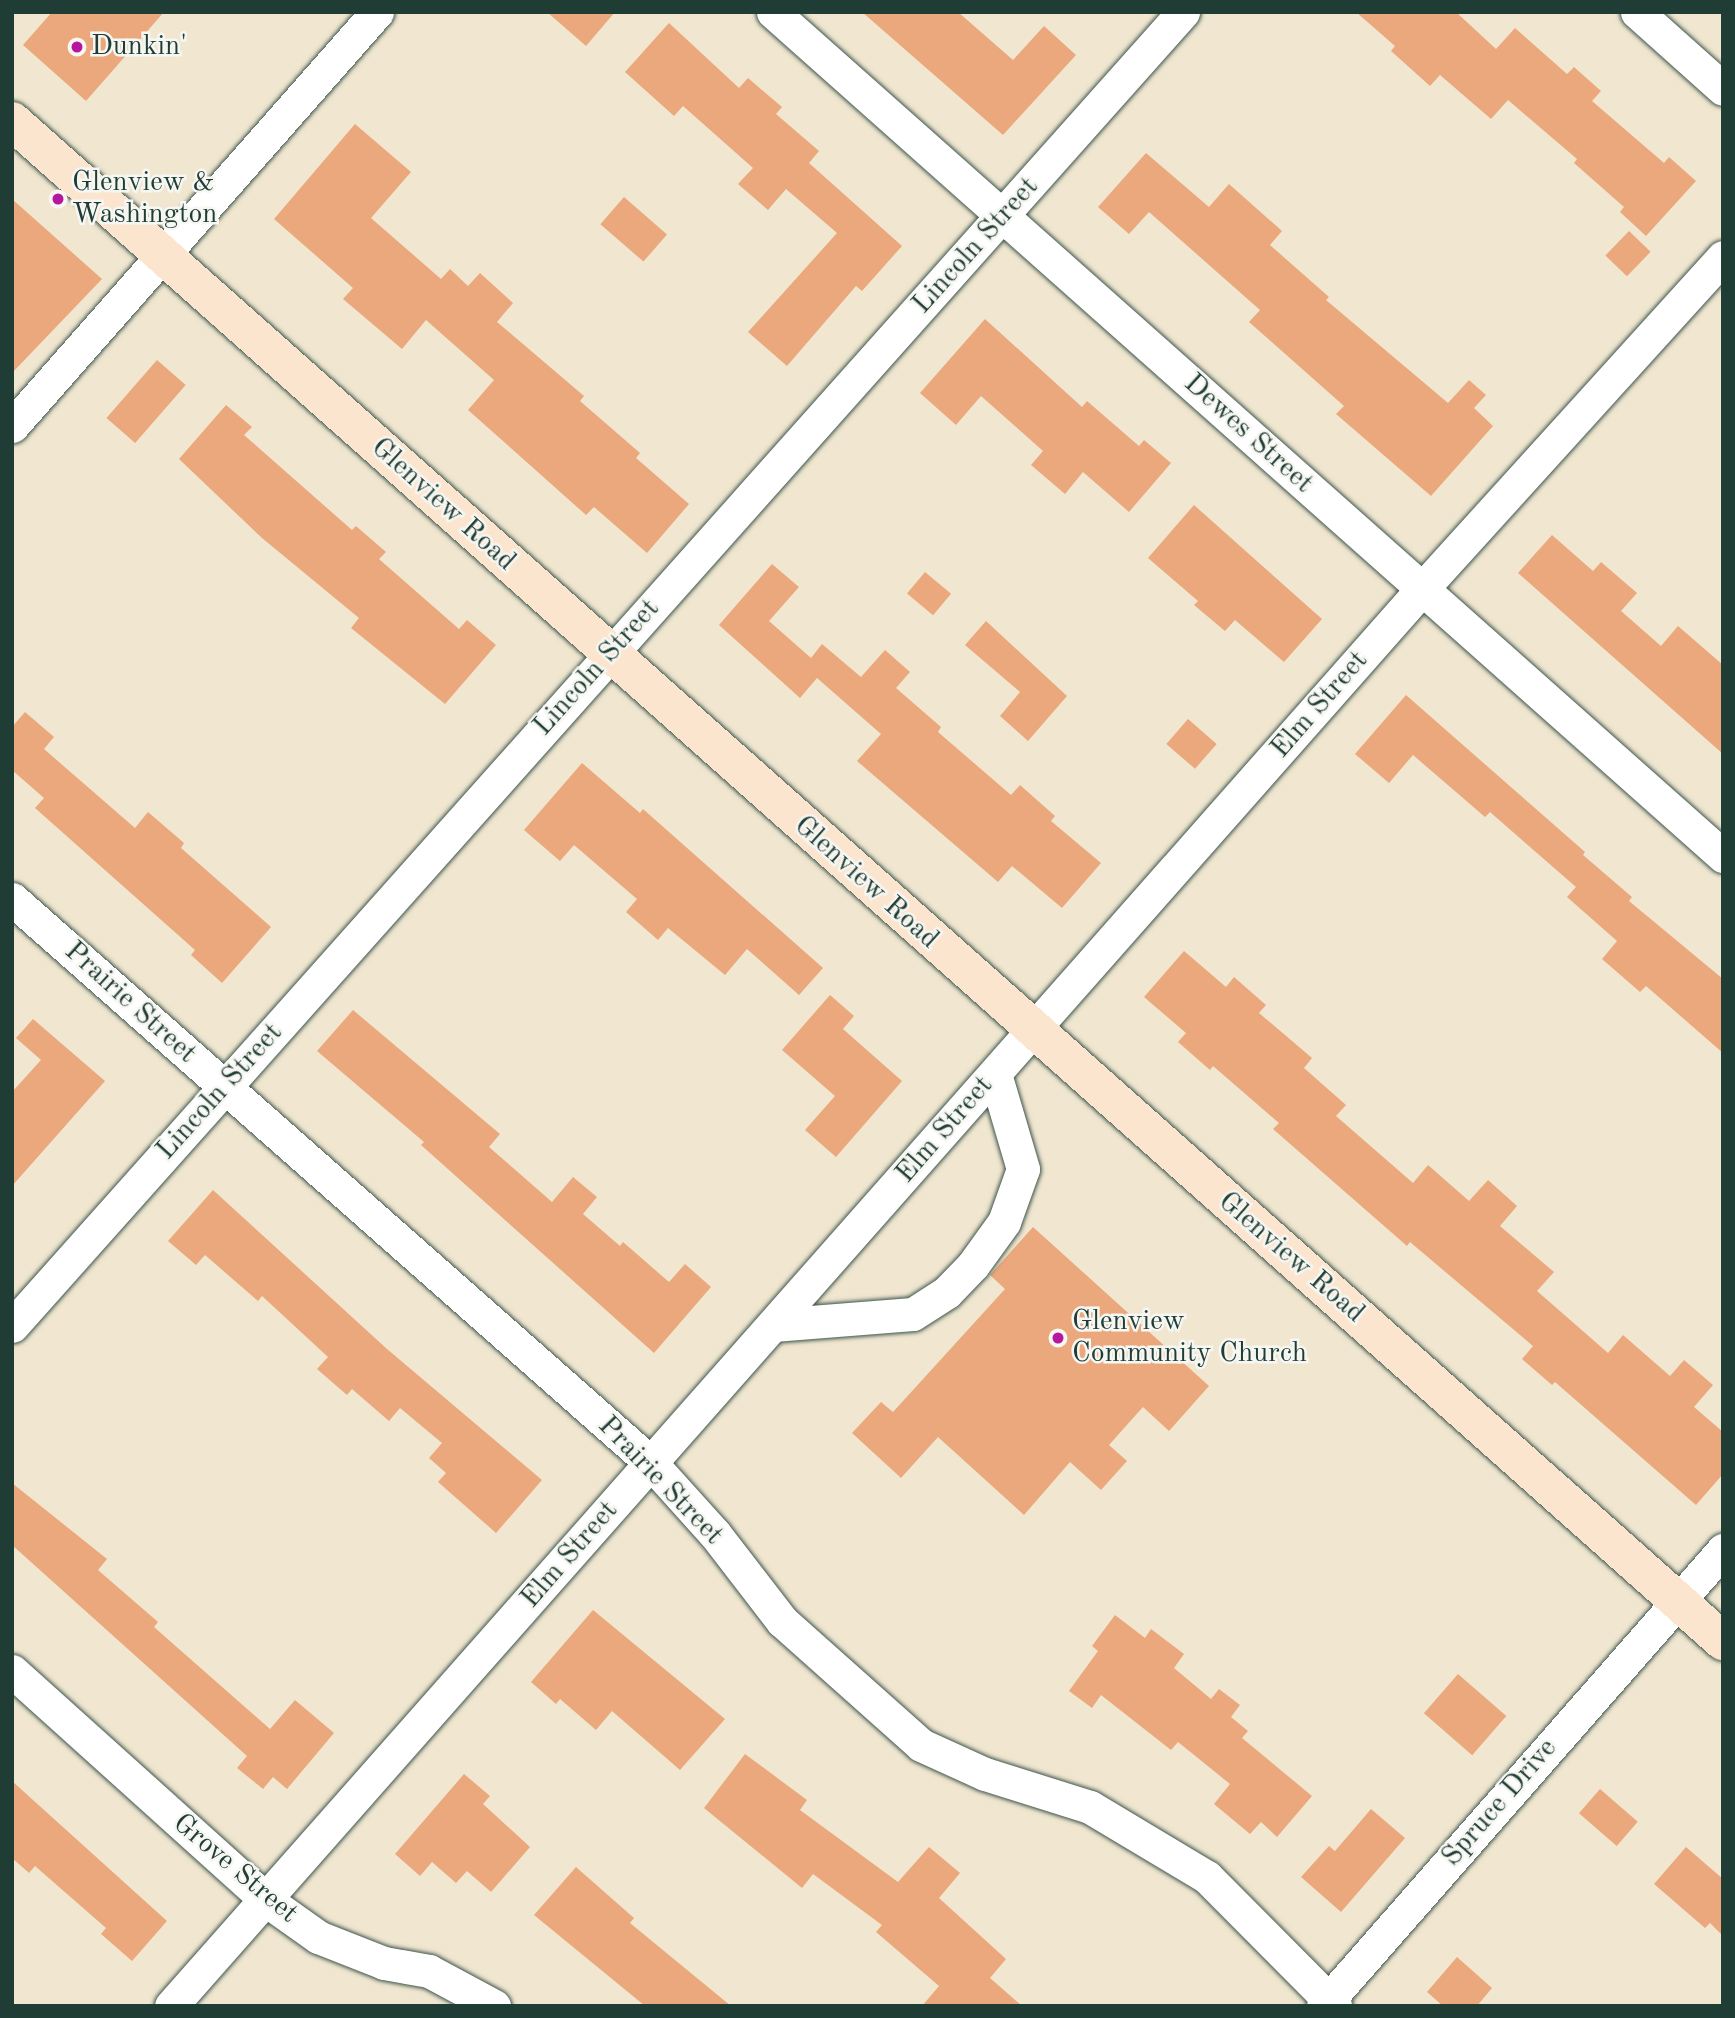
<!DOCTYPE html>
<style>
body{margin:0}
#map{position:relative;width:1735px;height:2018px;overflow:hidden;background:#f1e7d1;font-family:"Old Standard TT",serif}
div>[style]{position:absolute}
.building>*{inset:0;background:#eaa87c;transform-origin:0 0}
.roads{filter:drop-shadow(0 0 2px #3e564c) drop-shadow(0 0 2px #3e564c)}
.minor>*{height:33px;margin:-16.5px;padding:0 16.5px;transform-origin:16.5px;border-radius:16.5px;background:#fff}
.secondary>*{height:38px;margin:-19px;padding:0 19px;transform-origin:19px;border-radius:19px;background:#fbe5cf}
.dots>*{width:19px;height:19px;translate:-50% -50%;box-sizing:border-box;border:4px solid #f6f6f2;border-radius:50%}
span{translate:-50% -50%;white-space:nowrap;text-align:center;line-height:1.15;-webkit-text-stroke:5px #f6f6f2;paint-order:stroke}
.poi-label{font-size:28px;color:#1f3d34}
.left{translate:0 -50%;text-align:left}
.street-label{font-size:28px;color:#1f3d34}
.frame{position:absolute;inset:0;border:14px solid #1f3d34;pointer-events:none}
</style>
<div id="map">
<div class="building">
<i style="clip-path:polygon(52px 12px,164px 12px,86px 101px,23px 45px)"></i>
<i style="clip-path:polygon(547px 12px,615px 12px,586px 46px)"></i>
<i style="clip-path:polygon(862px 12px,958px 12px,1013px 60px,1044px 26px,1076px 55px,1003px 135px)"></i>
<i style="clip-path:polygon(1356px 12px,1456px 12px,1496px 49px,1515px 28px,1567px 74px,1574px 67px,1601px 91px,1592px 101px,1664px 163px,1669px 157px,1696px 181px,1646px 236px,1620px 212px,1624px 207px,1574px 163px,1577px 159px,1508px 100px,1491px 119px,1440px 75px,1430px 86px,1391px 51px,1395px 46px)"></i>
<i style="clip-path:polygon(669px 23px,739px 88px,748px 78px,782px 107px,776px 114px,819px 151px,809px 163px,902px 246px,862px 291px,856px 286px,787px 366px,748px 332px,837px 233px,786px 189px,768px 210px,738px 184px,753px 168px,683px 106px,674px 116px,625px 72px)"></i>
<i style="clip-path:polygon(355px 124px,411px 172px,371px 218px,441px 279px,450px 269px,468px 286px,480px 273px,513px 303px,497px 322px,584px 396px,580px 401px,640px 453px,636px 458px,689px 504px,647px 553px,594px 507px,586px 515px,468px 410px,494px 380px,426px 320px,402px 349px,343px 299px,353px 288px,274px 219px)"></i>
<i style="clip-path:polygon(1146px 153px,1209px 207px,1229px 184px,1282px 231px,1270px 245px,1329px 297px,1326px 300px,1448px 403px,1469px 380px,1486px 395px,1474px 408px,1493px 426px,1431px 496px,1336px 414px,1344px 406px,1249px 322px,1260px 310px,1149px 212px,1129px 234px,1098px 207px)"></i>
<i style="left:624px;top:197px;width:57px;height:36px;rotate:41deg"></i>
<i style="clip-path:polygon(12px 199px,102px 279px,12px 373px)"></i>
<i style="left:1629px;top:231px;width:30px;height:34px;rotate:44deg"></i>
<i style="clip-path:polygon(985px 319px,1082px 407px,1087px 401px,1139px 446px,1144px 440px,1171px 463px,1129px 512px,1083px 472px,1065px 494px,1031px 465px,1043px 451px,981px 396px,956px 425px,920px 393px)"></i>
<i style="left:157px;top:360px;width:38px;height:77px;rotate:41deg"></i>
<i style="clip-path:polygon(226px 405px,252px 427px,244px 435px,352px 530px,356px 526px,386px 552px,379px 559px,459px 629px,467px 620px,496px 645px,445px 704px,351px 628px,359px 618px,262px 538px,179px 459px)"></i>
<i style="clip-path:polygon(1194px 505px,1322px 619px,1284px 662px,1235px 620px,1225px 631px,1194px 605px,1198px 601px,1148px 558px)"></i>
<i style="clip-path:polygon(1552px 535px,1593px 571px,1601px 562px,1637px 593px,1621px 611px,1661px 646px,1678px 626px,1723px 665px,1723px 754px,1518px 573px)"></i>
<i style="clip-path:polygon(772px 564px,799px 587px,769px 621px,811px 658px,822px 644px,861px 677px,885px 650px,910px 672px,896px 688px,941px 727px,938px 732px,1011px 795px,1020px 785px,1055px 816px,1051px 821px,1101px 863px,1062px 908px,1012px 866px,998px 882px,857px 761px,881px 734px,817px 678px,800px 698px,719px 625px)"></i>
<i style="left:925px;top:572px;width:34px;height:28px;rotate:40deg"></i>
<i style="clip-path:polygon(986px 621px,1067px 696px,1028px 741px,1000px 716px,1020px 692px,965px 645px)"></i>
<i style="clip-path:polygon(1406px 695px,1585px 852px,1583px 855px,1632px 897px,1629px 901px,1723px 979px,1723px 1053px,1646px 986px,1640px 992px,1602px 959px,1617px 941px,1567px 897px,1576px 887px,1490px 812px,1485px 817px,1413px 755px,1389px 783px,1355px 754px)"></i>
<i style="clip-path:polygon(25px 712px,54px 737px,44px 749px,135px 828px,148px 812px,184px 843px,181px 848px,271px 927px,222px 983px,191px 955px,195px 950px,35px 808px,44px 798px,12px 770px,12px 727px)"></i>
<i style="left:1188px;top:719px;width:38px;height:33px;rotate:41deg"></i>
<i style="clip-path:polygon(582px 763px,640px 813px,643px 809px,823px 968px,799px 995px,747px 949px,725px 975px,668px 928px,658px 940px,626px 912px,637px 899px,574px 845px,560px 861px,524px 830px)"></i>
<i style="clip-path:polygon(1184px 951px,1226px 987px,1234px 977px,1266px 1005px,1259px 1013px,1312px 1058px,1304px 1068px,1346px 1105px,1336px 1116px,1413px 1183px,1428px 1165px,1469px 1201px,1488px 1180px,1517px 1206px,1500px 1226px,1554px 1272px,1537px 1291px,1608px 1353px,1623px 1335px,1670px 1376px,1684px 1360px,1713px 1385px,1694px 1407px,1723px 1432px,1723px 1474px,1696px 1505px,1555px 1382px,1552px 1385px,1522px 1359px,1533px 1346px,1410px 1242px,1407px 1246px,1273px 1129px,1279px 1123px,1213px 1066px,1210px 1070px,1178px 1042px,1186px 1033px,1144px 997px)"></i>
<i style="clip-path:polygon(830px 995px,854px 1016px,843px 1029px,902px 1081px,836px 1157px,805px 1130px,835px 1096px,782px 1050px)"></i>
<i style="clip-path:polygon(353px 1010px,500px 1134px,489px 1147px,552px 1202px,573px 1177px,597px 1197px,583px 1214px,620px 1246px,623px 1242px,669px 1282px,685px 1264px,711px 1287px,654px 1353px,421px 1145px,424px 1142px,317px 1051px)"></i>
<i style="clip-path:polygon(33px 1019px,105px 1081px,12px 1186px,12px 1092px,41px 1060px,16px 1038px)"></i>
<i style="clip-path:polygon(213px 1190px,387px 1349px,542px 1480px,496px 1533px,438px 1482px,446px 1473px,429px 1458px,442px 1443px,400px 1408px,389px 1421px,352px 1389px,347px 1395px,317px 1369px,328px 1357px,262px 1296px,258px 1301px,205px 1255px,196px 1265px,168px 1241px)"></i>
<i style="clip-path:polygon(1033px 1227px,1209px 1386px,1169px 1431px,1143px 1407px,1109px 1445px,1127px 1461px,1101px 1490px,1070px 1462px,1024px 1515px,938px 1437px,901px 1478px,852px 1433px,881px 1402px,893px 1412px,1005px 1289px,990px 1275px)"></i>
<i style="clip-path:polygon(12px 1483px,107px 1559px,98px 1570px,158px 1622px,154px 1627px,270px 1729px,295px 1700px,334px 1733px,287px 1789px,273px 1777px,263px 1789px,237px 1768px,247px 1756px,12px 1545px)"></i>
<i style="clip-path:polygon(593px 1610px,725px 1719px,680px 1770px,612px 1711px,596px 1730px,560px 1699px,556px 1704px,531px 1682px)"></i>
<i style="clip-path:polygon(1115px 1615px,1145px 1638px,1151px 1629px,1184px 1654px,1174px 1668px,1211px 1699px,1219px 1689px,1240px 1705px,1231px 1717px,1248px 1731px,1242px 1738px,1312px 1796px,1277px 1837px,1261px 1822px,1250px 1834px,1214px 1804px,1230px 1784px,1178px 1742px,1171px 1750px,1101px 1695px,1092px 1708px,1069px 1691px,1098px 1651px,1092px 1646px)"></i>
<i style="left:1458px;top:1674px;width:64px;height:52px;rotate:41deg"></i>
<i style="clip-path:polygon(745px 1754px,807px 1800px,800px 1810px,898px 1882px,929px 1847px,960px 1873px,939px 1898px,1006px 1959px,990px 1978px,1022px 2006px,922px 2006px,939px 1986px,876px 1932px,882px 1925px,813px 1874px,802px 1888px,704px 1808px)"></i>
<i style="clip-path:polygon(464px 1774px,490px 1796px,483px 1804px,530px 1847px,491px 1892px,467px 1871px,456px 1883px,432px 1862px,420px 1876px,395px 1854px)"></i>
<i style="clip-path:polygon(12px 1781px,167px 1921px,132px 1961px,101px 1934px,106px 1928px,35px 1866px,29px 1873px,12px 1858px)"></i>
<i style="left:1600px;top:1789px;width:50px;height:32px;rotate:41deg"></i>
<i style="clip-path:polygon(1371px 1809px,1405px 1838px,1341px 1912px,1301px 1877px,1329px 1846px,1335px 1851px)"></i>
<i style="clip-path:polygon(1686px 1847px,1723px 1879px,1723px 1936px,1710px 1923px,1705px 1928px,1654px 1884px)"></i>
<i style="clip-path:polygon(576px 1867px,634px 1918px,630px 1923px,731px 2006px,645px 2006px,534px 1915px)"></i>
<i style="clip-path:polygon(1457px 1957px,1492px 1988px,1477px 2006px,1443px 2006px,1427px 1992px)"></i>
</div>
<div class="roads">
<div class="minor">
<i style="left:773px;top:12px;width:1271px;rotate:41.62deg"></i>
<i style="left:1637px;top:12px;width:115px;rotate:41.8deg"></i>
<i style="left:12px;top:426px;width:552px;rotate:-48.6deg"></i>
<i style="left:12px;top:899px;width:852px;rotate:41.43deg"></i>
<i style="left:651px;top:1463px;width:96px;rotate:48deg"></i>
<i style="left:715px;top:1534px;width:110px;rotate:52.4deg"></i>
<i style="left:782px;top:1621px;width:186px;rotate:41.7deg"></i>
<i style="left:921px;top:1745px;width:70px;rotate:24.4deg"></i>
<i style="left:985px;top:1774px;width:110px;rotate:17.4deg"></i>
<i style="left:1090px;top:1807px;width:136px;rotate:30.9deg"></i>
<i style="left:1207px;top:1877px;width:182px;rotate:45.2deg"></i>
<i style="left:773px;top:1325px;width:140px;rotate:-4.5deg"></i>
<i style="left:913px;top:1314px;width:40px;rotate:-32.9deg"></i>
<i style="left:947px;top:1292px;width:37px;rotate:-46deg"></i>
<i style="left:973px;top:1265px;width:53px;rotate:-54.2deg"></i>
<i style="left:1004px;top:1222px;width:56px;rotate:-70.3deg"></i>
<i style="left:1023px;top:1169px;width:99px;rotate:-106.4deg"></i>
<i style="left:12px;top:1326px;width:1760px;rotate:-48.29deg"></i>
<i style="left:12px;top:1671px;width:342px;rotate:42deg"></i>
<i style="left:266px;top:1900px;width:64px;rotate:35.4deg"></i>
<i style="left:318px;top:1937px;width:71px;rotate:21.5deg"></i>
<i style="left:384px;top:1963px;width:46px;rotate:10.1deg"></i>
<i style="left:429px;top:1971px;width:74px;rotate:28.3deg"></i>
<i style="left:171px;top:2006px;width:1890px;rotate:-48.56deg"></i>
<i style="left:1422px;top:589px;width:448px;rotate:-47.8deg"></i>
<i style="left:1323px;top:2006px;width:607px;rotate:-48.74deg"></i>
</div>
<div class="secondary">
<i style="left:12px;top:121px;width:2289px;rotate:41.62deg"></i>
</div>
</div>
<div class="dots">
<i style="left:77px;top:47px;background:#b5179e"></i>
<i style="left:58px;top:199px;background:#b5179e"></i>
<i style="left:1058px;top:1338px;background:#b5179e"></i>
</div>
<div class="poi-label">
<span class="left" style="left:91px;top:47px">Dunkin'</span>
<span class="left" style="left:72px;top:199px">Glenview &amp;<br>Washington</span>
<span class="left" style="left:1072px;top:1338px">Glenview<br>Community Church</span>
</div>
<div class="street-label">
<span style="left:976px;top:246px;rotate:-48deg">Lincoln Street</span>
<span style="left:1248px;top:434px;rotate:42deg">Dewes Street</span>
<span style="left:443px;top:505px;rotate:42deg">Glenview Road</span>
<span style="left:597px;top:668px;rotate:-48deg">Lincoln Street</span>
<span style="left:1320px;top:705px;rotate:-49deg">Elm Street</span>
<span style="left:866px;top:883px;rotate:42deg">Glenview Road</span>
<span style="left:130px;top:1003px;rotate:42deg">Prairie Street</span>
<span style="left:220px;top:1092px;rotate:-48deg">Lincoln Street</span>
<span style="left:945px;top:1130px;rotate:-49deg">Elm Street</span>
<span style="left:1291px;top:1258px;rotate:41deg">Glenview Road</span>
<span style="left:660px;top:1481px;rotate:46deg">Prairie Street</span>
<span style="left:570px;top:1555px;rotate:-49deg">Elm Street</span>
<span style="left:1500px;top:1803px;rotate:-49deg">Spruce Drive</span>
<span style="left:235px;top:1869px;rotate:40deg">Grove Street</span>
</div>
<div class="frame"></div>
</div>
